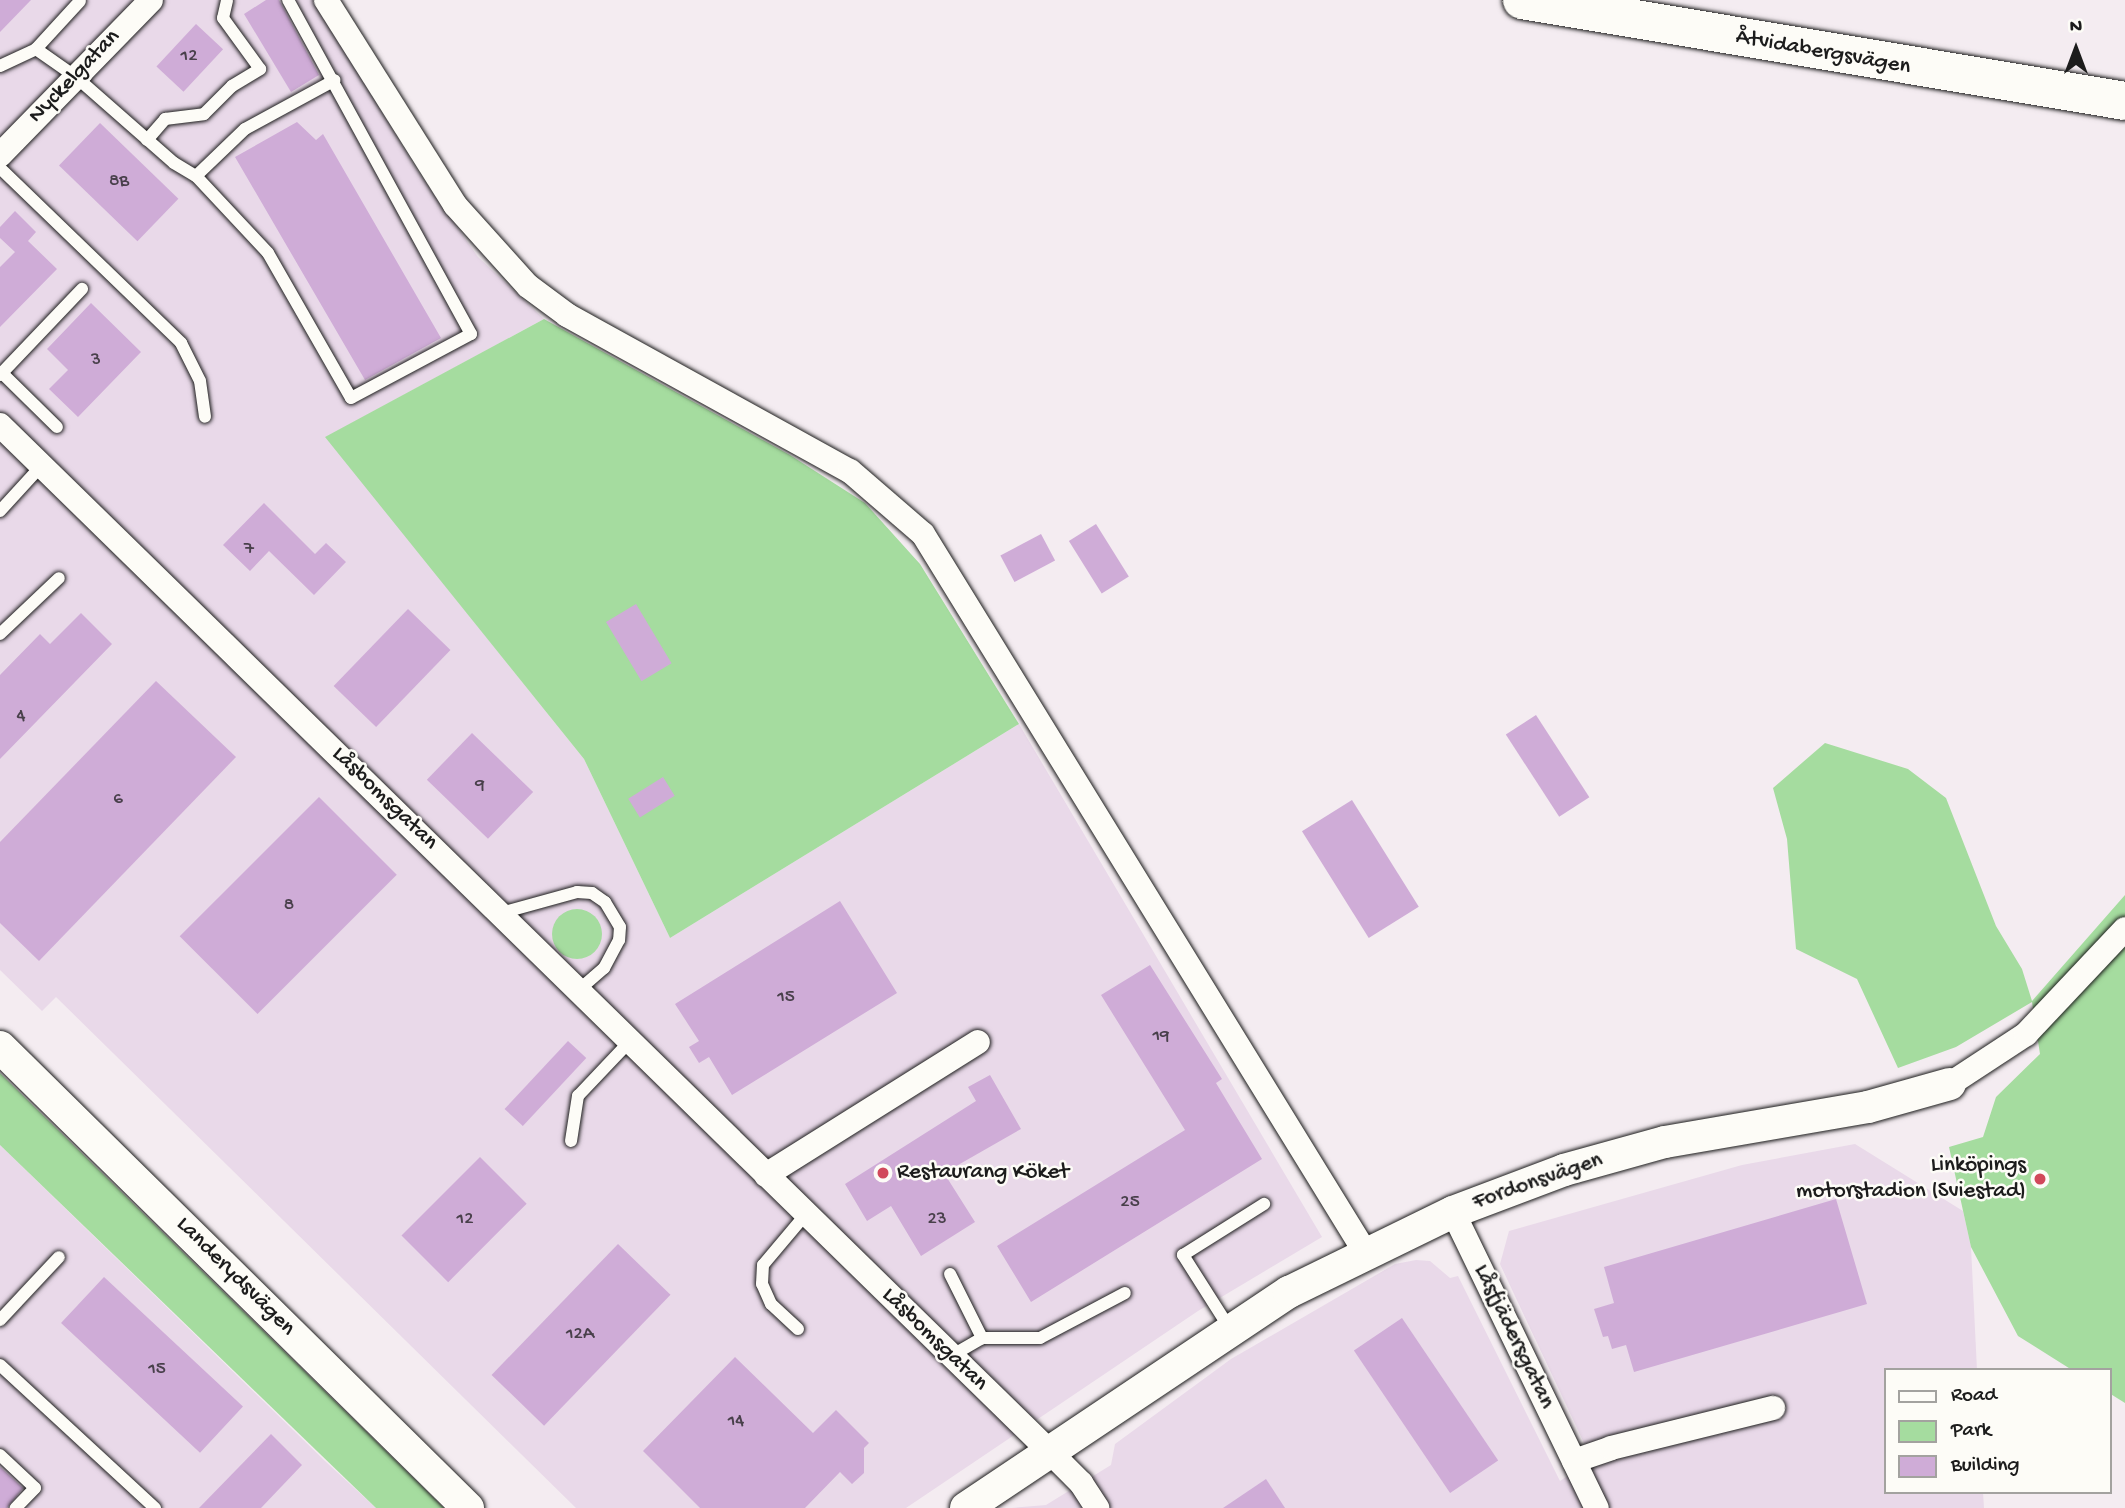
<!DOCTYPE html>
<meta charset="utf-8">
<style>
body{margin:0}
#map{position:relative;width:2125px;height:1508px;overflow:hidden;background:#f4ecf1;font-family:"Gochi Hand",sans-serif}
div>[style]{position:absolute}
.built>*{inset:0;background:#e9d9e9}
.green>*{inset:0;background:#a5dc9f}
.round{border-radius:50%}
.building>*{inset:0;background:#cfacd7;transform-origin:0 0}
.roads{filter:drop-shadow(0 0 2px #1c1c1c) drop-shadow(0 0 2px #1c1c1c)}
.service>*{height:12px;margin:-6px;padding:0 6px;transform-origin:6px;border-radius:6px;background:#fdfcf7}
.minor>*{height:24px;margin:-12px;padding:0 12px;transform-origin:12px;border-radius:12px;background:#fdfcf7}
.tertiary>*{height:32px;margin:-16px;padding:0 16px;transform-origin:16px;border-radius:16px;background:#fdfcf7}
.primary>*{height:38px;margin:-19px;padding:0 19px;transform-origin:19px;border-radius:19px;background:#fdfcf7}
.dots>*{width:19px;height:19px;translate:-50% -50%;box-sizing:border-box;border:4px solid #fdfcf7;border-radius:50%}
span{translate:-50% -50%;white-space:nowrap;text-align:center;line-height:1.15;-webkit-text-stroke:5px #fdfcf7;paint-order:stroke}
.number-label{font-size:19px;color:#49404b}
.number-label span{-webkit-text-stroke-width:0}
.street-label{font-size:23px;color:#1c1c1c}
.poi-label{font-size:23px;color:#1c1c1c}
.right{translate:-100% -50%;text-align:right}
.left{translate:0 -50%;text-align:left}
.legend{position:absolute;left:1884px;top:1368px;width:228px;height:126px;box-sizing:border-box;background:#fdfcf7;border:2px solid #a3a29f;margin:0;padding:9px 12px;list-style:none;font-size:21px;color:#1c1c1c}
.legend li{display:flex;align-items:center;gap:14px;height:35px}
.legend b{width:35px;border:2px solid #a3a29f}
.north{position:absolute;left:2041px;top:14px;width:70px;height:70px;-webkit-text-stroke:5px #fdfcf7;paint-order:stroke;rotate:0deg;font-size:19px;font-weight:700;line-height:28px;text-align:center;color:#1c1c1c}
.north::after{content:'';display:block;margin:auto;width:24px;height:32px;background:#1c1c1c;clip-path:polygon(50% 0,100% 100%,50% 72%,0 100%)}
</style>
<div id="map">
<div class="built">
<i style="clip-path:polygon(0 0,314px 0,417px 170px,478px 257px,544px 319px,326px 437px,584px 759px,670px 938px,1019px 724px,1322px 1237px,1198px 1311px,906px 1508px,576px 1508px,56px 997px,42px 1011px,0 970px)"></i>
<i style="clip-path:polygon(1855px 1144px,1963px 1211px,1971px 1247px,1977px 1370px,1885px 1370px,1885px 1492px,1983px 1492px,1984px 1508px,1011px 1508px,1046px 1505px,1111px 1465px,1115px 1444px,1231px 1359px,1395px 1264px,1416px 1260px,1430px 1261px,1450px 1278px,1458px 1276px,1560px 1481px,1592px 1460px,1500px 1264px,1509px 1231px,1742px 1165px)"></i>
<i style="clip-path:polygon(0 1145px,325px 1461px,376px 1508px,0 1508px)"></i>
</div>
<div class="green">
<i style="clip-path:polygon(544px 319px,790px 455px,865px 503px,920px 564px,1019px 724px,670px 938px,584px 759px,325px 437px)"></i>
<i style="clip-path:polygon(1825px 743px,1908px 769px,1946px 798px,1996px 926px,2022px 969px,2032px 1001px,2125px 895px,2125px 1403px,2109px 1393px,2109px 1370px,2072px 1370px,2018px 1336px,1971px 1247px,1949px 1147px,1983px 1137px,1996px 1097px,2040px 1054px,2032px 1002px,1956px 1047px,1898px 1068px,1857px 979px,1796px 949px,1787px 839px,1773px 788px)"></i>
<i class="round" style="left:552px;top:909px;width:50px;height:50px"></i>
<i style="clip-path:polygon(0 1073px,444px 1508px,376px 1508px,0 1145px)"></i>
</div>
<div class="building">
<i style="clip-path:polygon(0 0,31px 0,0 32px)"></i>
<i style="clip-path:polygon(266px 0,279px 0,319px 75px,291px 92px,244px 14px)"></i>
<i style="left:196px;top:24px;width:37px;height:58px;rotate:43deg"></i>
<i style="clip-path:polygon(297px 122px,316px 140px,323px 134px,441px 338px,365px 380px,235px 157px)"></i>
<i style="left:100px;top:123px;width:109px;height:59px;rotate:44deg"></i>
<i style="clip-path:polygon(15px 211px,36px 232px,28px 241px,57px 269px,0 327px,0 267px,15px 252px,0 238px,0 227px)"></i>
<i style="clip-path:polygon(91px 303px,141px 352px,78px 417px,49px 389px,68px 370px,47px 349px)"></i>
<i style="clip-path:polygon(264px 503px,315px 554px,326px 543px,346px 562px,314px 595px,269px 551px,250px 571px,223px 545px)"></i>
<i style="left:1096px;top:524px;width:62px;height:32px;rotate:58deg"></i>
<i style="left:1041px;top:534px;width:30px;height:46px;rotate:62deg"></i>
<i style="left:636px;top:604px;width:69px;height:35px;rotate:59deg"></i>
<i style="left:408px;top:609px;width:59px;height:107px;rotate:44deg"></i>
<i style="clip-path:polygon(81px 613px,112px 644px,0 759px,0 675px,40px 634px,50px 644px)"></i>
<i style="clip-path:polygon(156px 681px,236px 757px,39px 961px,0 923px,0 842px)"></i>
<i style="left:1536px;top:715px;width:98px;height:36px;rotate:57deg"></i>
<i style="left:472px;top:733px;width:85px;height:65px;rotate:44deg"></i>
<i style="left:663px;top:777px;width:22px;height:41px;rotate:58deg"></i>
<i style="left:319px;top:797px;width:110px;height:197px;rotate:45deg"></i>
<i style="left:1352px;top:800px;width:126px;height:59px;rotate:58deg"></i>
<i style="clip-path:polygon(840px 901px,897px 993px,732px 1095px,709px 1057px,699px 1063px,689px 1047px,699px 1041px,675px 1004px)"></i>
<i style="clip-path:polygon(1150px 965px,1222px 1079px,1216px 1083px,1262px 1159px,1031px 1302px,997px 1246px,1185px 1130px,1101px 995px)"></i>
<i style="left:568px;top:1041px;width:25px;height:93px;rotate:43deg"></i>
<i style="clip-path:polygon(990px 1075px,1021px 1129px,944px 1173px,975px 1222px,921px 1256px,891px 1206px,867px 1221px,845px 1184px,976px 1101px,968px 1087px)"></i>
<i style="left:480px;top:1157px;width:66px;height:111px;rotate:45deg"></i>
<i style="clip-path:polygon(1836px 1199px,1867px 1304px,1634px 1372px,1626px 1345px,1612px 1349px,1608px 1336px,1603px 1337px,1594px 1309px,1614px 1303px,1604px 1267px)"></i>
<i style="left:618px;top:1244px;width:73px;height:182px;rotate:44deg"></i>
<i style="left:104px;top:1277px;width:190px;height:63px;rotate:43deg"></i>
<i style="left:1402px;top:1318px;width:172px;height:58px;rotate:56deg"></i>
<i style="clip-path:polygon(735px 1357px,813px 1433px,836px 1410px,869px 1443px,864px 1448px,864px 1473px,852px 1484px,840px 1472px,805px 1508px,700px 1508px,643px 1451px)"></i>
<i style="clip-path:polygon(271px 1434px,302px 1465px,261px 1508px,199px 1508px)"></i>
<i style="clip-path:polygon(0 1467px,23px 1488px,7px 1508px,0 1508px)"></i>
<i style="clip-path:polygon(1266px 1479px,1285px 1508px,1223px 1508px)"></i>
</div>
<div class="roads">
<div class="service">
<i style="left:36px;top:49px;width:49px;rotate:35deg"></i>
<i style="left:76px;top:77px;width:130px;rotate:41.3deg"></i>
<i style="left:174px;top:163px;width:26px;rotate:31deg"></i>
<i style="left:196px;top:176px;width:105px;rotate:46.9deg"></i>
<i style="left:268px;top:253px;width:167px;rotate:60.2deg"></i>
<i style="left:351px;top:398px;width:136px;rotate:-28.1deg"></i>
<i style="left:471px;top:334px;width:381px;rotate:-118.7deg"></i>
<i style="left:0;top:66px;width:40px;rotate:-25deg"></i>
<i style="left:36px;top:49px;width:65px;rotate:-47.5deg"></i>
<i style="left:147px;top:140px;width:28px;rotate:-49deg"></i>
<i style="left:165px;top:119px;width:39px;rotate:-7deg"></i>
<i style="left:204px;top:114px;width:40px;rotate:-45deg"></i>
<i style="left:232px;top:86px;width:33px;rotate:-31deg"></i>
<i style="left:260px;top:69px;width:63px;rotate:-126deg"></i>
<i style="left:223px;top:18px;width:18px;rotate:-77deg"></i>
<i style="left:0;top:168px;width:252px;rotate:44deg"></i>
<i style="left:181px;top:343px;width:42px;rotate:63.4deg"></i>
<i style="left:200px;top:381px;width:36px;rotate:82deg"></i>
<i style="left:196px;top:176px;width:68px;rotate:-43.8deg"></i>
<i style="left:245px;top:129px;width:102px;rotate:-28.6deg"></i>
<i style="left:2px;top:373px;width:77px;rotate:44.5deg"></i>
<i style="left:0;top:375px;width:119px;rotate:-46.4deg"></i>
<i style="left:0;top:511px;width:62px;rotate:-47.6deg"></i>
<i style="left:0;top:634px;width:81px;rotate:-43.5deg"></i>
<i style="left:501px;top:913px;width:79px;rotate:-15.4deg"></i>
<i style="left:577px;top:892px;width:15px;rotate:4deg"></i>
<i style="left:592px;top:893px;width:16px;rotate:35deg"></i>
<i style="left:605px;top:902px;width:29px;rotate:59deg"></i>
<i style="left:620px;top:927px;width:13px;rotate:94deg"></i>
<i style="left:619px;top:940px;width:32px;rotate:118deg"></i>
<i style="left:604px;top:968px;width:35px;rotate:139deg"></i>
<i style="left:571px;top:1141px;width:46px;rotate:-81.2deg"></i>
<i style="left:578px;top:1096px;width:76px;rotate:-46.6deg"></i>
<i style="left:950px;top:1274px;width:72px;rotate:63.4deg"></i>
<i style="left:0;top:1320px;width:86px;rotate:-46.9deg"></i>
<i style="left:798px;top:1329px;width:37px;rotate:-137deg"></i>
<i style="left:771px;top:1304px;width:22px;rotate:-114deg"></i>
<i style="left:762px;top:1284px;width:19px;rotate:-87deg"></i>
<i style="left:763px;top:1265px;width:67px;rotate:-49.9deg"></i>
<i style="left:1230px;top:1329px;width:88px;rotate:-122.4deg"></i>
<i style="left:1183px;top:1255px;width:96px;rotate:-32.2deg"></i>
<i style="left:951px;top:1356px;width:36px;rotate:-30deg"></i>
<i style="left:982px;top:1338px;width:58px"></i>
<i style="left:1040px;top:1338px;width:96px;rotate:-27.9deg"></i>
<i style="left:0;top:1365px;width:211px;rotate:42.7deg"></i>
<i style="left:0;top:1455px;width:48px;rotate:43.3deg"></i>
<i style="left:35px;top:1488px;width:28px;rotate:134deg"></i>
</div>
<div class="minor">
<i style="left:326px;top:0;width:242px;rotate:57.8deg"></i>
<i style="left:455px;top:205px;width:109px;rotate:48deg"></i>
<i style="left:528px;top:286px;width:49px;rotate:36.6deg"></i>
<i style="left:567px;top:315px;width:323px;rotate:28.9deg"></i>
<i style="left:850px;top:471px;width:96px;rotate:40.8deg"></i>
<i style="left:923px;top:534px;width:843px;rotate:58.38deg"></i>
<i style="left:0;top:155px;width:216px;rotate:-45.7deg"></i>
<i style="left:0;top:425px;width:1466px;rotate:44.36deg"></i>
<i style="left:1048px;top:1450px;width:47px;rotate:45deg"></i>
<i style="left:1081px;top:1483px;width:30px;rotate:57deg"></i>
<i style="left:1950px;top:1084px;width:91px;rotate:-33.3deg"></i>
<i style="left:2026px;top:1034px;width:144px;rotate:-46.7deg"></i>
<i style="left:766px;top:1175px;width:250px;rotate:-32.1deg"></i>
<i style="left:1453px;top:1212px;width:329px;rotate:64.1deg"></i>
<i style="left:1574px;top:1461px;width:39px;rotate:-19deg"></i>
<i style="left:1611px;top:1448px;width:167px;rotate:-13.9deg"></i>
</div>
<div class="tertiary">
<i style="left:0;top:1047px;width:657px;rotate:44.57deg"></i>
<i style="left:966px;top:1508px;width:389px;rotate:-33.8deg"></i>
<i style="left:1289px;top:1292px;width:182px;rotate:-26deg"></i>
<i style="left:1453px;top:1212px;width:119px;rotate:-20.7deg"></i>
<i style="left:1564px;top:1170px;width:105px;rotate:-15.5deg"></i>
<i style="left:1665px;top:1142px;width:206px;rotate:-9.8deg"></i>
<i style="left:1868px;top:1107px;width:85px;rotate:-15.7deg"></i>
</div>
<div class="primary">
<i style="left:1522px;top:0;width:611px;rotate:9.51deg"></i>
</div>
</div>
<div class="dots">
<i style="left:883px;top:1173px;background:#d1495b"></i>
<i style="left:2040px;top:1179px;background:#d1495b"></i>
</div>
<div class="number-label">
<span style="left:189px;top:57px">12</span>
<span style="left:119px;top:182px">8B</span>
<span style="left:96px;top:361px">3</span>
<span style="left:249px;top:550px">7</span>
<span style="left:21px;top:717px">4</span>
<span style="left:480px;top:786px">9</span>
<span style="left:118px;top:800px">6</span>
<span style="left:289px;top:906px">8</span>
<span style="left:786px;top:998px">15</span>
<span style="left:1161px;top:1037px">19</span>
<span style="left:1130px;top:1203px">25</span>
<span style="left:465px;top:1220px">12</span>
<span style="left:937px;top:1220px">23</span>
<span style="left:580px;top:1335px">12A</span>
<span style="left:157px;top:1370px">15</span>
<span style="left:736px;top:1422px">14</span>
</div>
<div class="street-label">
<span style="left:1823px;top:53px;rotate:10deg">Åtvidabergsvägen</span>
<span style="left:75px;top:77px;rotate:-46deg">Nyckelgatan</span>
<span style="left:384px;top:799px;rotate:44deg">Låsbomsgatan</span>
<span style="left:1538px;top:1182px;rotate:-19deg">Fordonsvägen</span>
<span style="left:235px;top:1277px;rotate:45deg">Landerydsvägen</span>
<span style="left:1513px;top:1337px;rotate:64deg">Låsfjädersgatan</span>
<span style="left:934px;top:1340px;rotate:44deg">Låsbomsgatan</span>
</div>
<div class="poi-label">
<span class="right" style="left:2026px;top:1179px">Linköpings<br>motorstadion (Sviestad)</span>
<span class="left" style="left:897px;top:1173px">Restaurang Köket</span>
</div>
<ul class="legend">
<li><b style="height:9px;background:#fdfcf7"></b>Road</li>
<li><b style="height:19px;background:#a5dc9f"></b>Park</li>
<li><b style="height:19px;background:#cfacd7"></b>Building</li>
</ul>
<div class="north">N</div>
</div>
